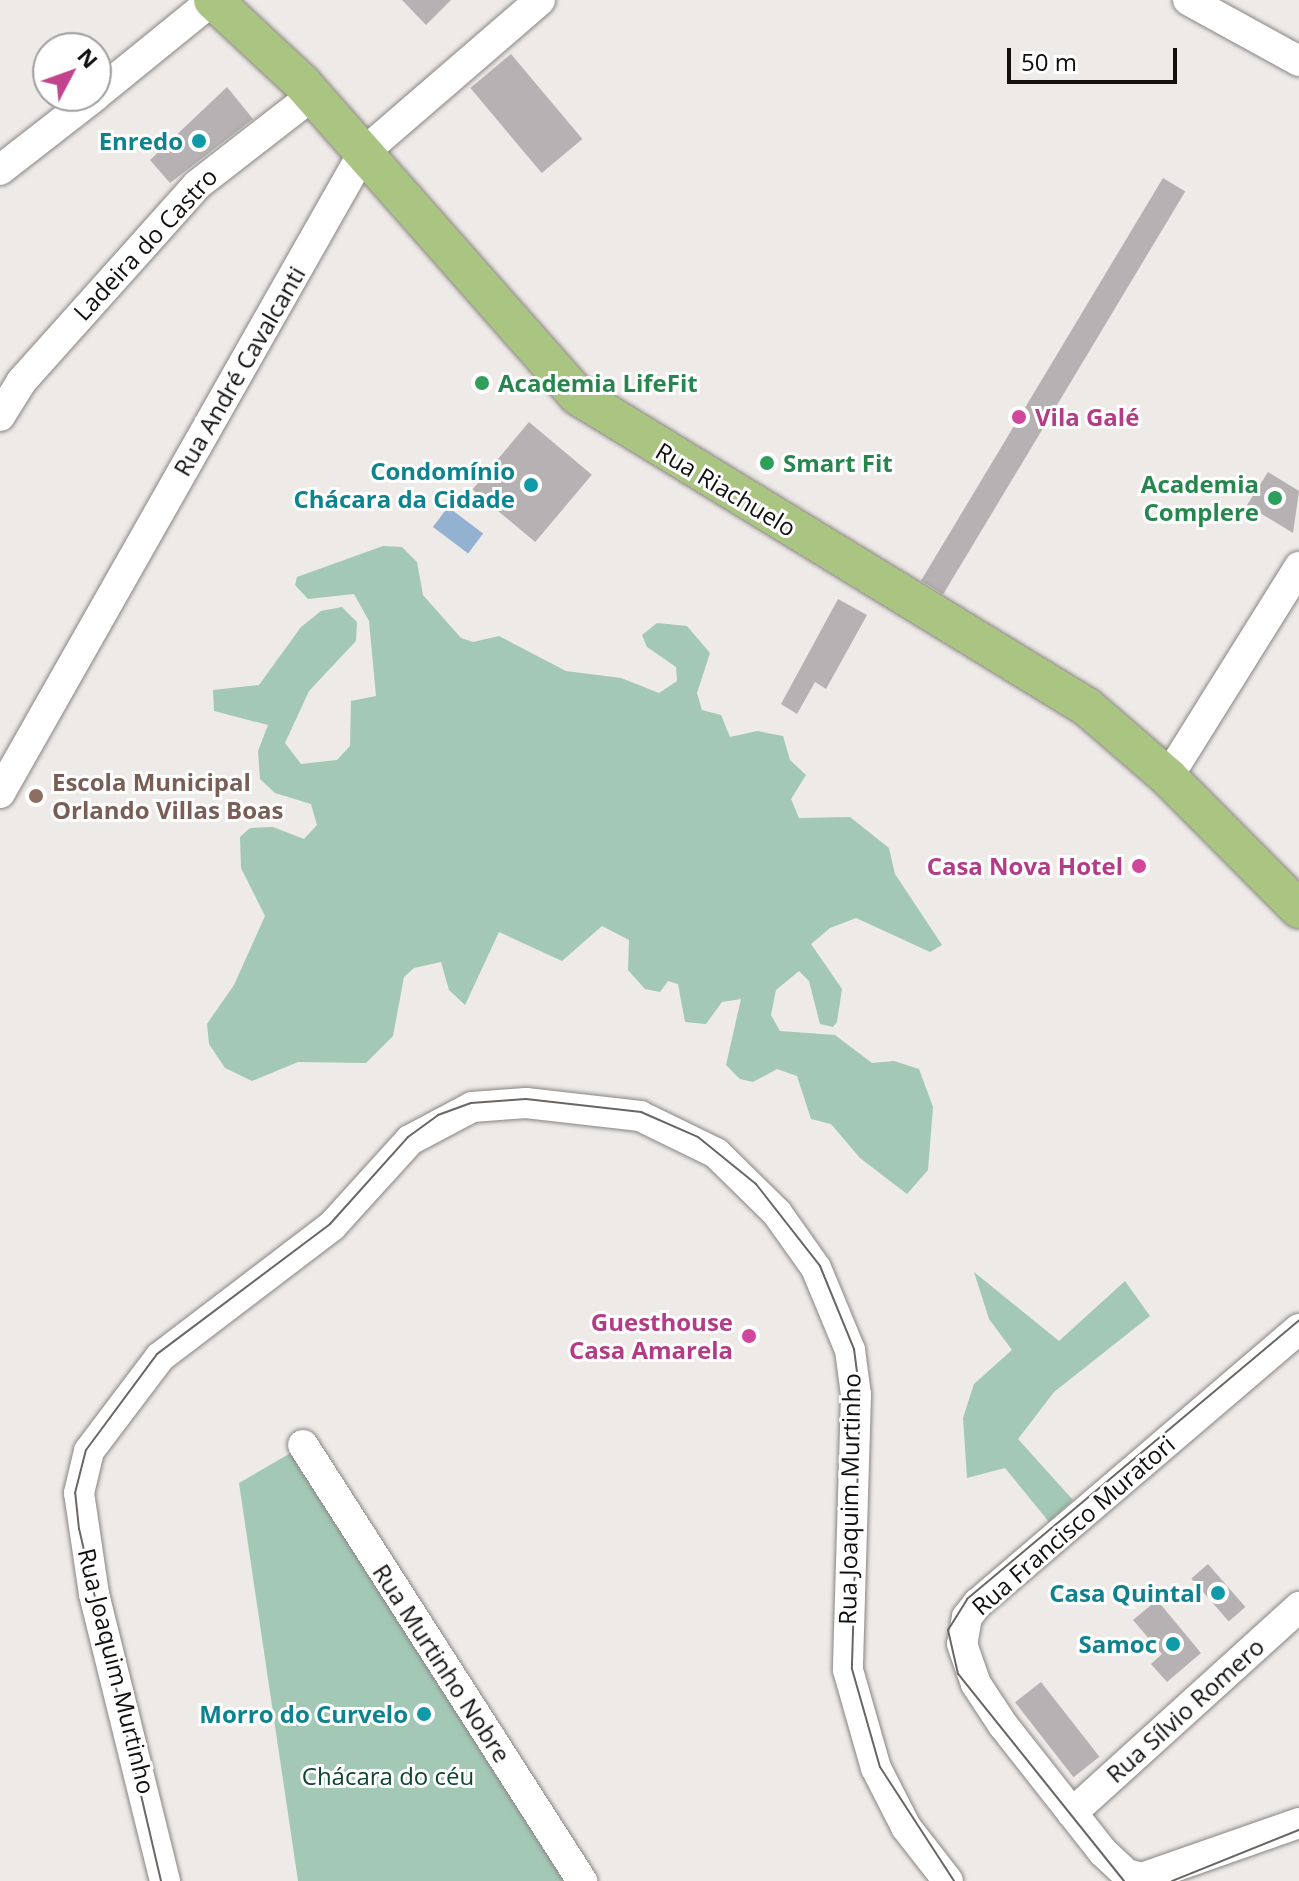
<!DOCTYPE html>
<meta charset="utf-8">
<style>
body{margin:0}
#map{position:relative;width:1299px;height:1881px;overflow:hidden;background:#eeeae7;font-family:"Open Sans",sans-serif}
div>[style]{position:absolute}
.green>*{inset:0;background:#a3c8b5}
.water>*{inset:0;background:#93b2d1;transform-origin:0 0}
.building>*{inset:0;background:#b6b1b3;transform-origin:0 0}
.roads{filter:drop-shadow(0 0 2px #888481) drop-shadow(0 0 2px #888481)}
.minor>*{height:30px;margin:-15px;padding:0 15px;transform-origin:15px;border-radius:15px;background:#fff}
.major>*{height:38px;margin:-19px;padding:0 19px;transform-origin:19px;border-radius:19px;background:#aac482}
.tram>*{height:2px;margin:-1px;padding:0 1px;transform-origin:1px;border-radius:1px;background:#696664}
.dots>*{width:22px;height:22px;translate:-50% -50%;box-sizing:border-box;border:4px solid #fff;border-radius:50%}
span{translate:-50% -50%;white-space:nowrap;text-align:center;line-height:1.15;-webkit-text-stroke:6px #fff;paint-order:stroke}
.culture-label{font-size:24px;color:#0d838f;font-weight:700}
.right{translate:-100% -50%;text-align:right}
.street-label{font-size:24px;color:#12100f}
.leisure-label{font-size:24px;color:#27864d;font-weight:700}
.left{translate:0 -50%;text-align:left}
.hotel-label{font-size:24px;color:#b23c85;font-weight:700}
.education-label{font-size:24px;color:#785e54;font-weight:700}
.park-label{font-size:24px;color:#0c4630}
.north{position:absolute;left:32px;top:32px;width:80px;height:80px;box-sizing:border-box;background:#fff;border:2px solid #a09f9f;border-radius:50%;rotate:49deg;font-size:22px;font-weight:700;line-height:32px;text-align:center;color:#12100f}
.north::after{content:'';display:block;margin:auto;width:28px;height:36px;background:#c2438e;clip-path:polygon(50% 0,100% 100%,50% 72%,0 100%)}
.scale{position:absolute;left:1007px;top:48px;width:170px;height:36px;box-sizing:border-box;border:4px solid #12100f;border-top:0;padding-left:10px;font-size:24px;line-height:28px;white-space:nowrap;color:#12100f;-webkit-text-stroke:6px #fff;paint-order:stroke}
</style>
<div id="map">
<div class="green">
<i style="clip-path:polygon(383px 546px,402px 547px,417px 562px,423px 595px,461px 638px,473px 642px,499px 636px,566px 671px,621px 678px,659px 693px,677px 681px,676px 667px,647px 647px,642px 635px,657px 623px,687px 626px,710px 653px,697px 693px,702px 710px,721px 715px,730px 737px,757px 731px,783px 736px,790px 760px,806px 775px,791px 799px,799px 818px,850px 817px,889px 848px,895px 874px,942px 945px,930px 952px,856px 918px,830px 928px,811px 944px,842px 989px,837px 1022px,833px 1027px,820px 1024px,809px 981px,799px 971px,776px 990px,771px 1015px,780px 1031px,835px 1035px,872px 1063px,894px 1061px,919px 1069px,933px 1107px,928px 1170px,907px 1194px,860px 1158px,831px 1124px,811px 1119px,797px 1076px,777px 1069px,753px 1082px,740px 1079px,726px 1065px,741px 999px,722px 1002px,706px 1024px,685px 1022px,678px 984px,668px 981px,660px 992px,645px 989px,628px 970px,629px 940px,602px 926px,562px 961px,499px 932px,465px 1005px,449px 990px,441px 962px,414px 968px,404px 977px,393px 1036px,366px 1063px,298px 1062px,252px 1081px,225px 1068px,209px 1044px,207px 1024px,234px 985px,265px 916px,241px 868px,240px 837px,250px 828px,273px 827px,304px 839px,317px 825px,311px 804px,275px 793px,260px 779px,258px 751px,268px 725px,214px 711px,213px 690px,259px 685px,301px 627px,321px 611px,342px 607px,357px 622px,356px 641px,309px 691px,285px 743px,301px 764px,337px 760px,350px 746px,351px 701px,376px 696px,369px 621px,354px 594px,308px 599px,295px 585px,297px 577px)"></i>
<i style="clip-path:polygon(974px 1272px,1059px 1341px,1125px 1281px,1150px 1316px,1054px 1392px,1018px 1439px,1073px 1500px,1049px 1522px,1005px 1468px,967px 1478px,963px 1418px,974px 1384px,1012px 1350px,989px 1319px)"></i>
<i style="clip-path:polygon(301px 1447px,571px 1870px,562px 1881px,298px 1881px,239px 1483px)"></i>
</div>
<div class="water">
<i style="left:448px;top:507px;width:44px;height:25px;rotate:37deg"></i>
</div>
<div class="building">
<i style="clip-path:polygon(402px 0,451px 0,426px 25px)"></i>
<i style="left:511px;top:54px;width:111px;height:53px;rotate:50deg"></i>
<i style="clip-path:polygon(227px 87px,253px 119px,170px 183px,150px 160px)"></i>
<i style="left:1163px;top:178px;width:26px;height:470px;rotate:31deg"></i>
<i style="left:529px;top:422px;width:82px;height:88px;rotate:40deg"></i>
<i style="clip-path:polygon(1268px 472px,1299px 491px,1293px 533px,1247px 505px)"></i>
<i style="clip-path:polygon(838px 599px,867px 615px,826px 689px,815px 682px,797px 714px,781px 704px)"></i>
<i style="left:1208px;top:1564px;width:57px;height:22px;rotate:49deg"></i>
<i style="clip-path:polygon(1157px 1600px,1201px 1653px,1167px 1682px,1151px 1664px,1162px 1654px,1133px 1620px)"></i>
<i style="left:1041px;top:1682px;width:95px;height:33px;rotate:52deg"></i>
</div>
<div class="roads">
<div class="minor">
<i style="left:1188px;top:0;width:127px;rotate:28.8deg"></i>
<i style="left:96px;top:95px;width:151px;rotate:-39.1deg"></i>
<i style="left:0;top:170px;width:120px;rotate:-37.9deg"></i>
<i style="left:0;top:416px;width:40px;rotate:-58deg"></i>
<i style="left:21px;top:382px;width:264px;rotate:-48.2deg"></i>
<i style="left:197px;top:185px;width:147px;rotate:-37.8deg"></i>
<i style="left:1168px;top:777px;width:248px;rotate:-58deg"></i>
<i style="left:0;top:793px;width:736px;rotate:-60.44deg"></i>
<i style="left:363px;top:153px;width:234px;rotate:-40.8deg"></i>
<i style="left:1299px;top:1329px;width:422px;rotate:139.5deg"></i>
<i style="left:978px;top:1603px;width:18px;rotate:128deg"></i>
<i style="left:967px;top:1617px;width:27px;rotate:100deg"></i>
<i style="left:962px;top:1644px;width:42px;rotate:70.7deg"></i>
<i style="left:976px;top:1684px;width:49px;rotate:56.6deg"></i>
<i style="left:1003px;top:1725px;width:162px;rotate:51.8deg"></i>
<i style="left:1103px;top:1852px;width:33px;rotate:43deg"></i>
<i style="left:1127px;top:1874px;width:16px;rotate:15deg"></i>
<i style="left:1142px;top:1878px;width:166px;rotate:-19.3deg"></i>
<i style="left:303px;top:1445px;width:518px;rotate:57.38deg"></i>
<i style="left:1072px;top:1813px;width:307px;rotate:-42.2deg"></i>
<i style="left:165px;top:1881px;width:296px;rotate:-103.9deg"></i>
<i style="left:94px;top:1594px;width:102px;rotate:-98.4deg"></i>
<i style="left:79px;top:1493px;width:43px;rotate:-76.6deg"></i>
<i style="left:89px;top:1451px;width:118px;rotate:-52.9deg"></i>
<i style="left:160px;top:1357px;width:216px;rotate:-37.3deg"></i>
<i style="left:332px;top:1226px;width:116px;rotate:-47.8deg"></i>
<i style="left:410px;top:1140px;width:70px;rotate:-28deg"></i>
<i style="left:472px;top:1107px;width:54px;rotate:-4.2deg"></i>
<i style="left:526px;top:1103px;width:115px;rotate:6.5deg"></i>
<i style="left:640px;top:1116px;width:85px;rotate:26deg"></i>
<i style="left:716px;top:1153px;width:86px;rotate:44.5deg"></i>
<i style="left:777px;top:1213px;width:67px;rotate:54.7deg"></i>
<i style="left:816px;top:1268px;width:89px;rotate:67.5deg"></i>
<i style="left:850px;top:1350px;width:45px;rotate:82.4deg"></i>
<i style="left:856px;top:1395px;width:275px;rotate:91.7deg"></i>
<i style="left:848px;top:1670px;width:102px;rotate:74.1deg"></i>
<i style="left:876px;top:1768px;width:66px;rotate:63deg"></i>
<i style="left:906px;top:1827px;width:68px;rotate:52.1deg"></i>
</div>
<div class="major">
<i style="left:213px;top:0;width:122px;rotate:43deg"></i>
<i style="left:302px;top:83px;width:417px;rotate:48.6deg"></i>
<i style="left:578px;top:396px;width:596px;rotate:31.43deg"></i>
<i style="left:1087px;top:707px;width:107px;rotate:40.8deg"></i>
<i style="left:1168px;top:777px;width:186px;rotate:45.2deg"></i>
</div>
</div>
<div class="tram">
<i style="left:161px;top:1881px;width:361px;rotate:-103.1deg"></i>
<i style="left:79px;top:1529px;width:36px;rotate:-96deg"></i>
<i style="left:75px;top:1493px;width:44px;rotate:-75.7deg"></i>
<i style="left:86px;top:1450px;width:119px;rotate:-53.5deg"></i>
<i style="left:157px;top:1354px;width:216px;rotate:-36.9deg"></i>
<i style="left:330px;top:1224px;width:117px;rotate:-48.1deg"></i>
<i style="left:408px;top:1137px;width:37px;rotate:-36deg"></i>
<i style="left:438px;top:1115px;width:35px;rotate:-20deg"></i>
<i style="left:471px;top:1103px;width:55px;rotate:-4.2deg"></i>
<i style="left:526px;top:1099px;width:116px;rotate:6.4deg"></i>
<i style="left:641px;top:1112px;width:62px;rotate:23.7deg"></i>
<i style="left:698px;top:1137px;width:75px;rotate:39deg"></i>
<i style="left:756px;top:1184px;width:104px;rotate:52deg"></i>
<i style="left:820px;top:1266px;width:90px;rotate:67.7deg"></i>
<i style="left:854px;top:1349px;width:46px;rotate:82.6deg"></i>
<i style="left:860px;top:1395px;width:274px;rotate:91.7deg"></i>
<i style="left:852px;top:1669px;width:102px;rotate:74.1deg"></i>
<i style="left:880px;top:1767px;width:136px;rotate:57deg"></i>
<i style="left:1124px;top:1881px;width:265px;rotate:-128.7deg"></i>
<i style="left:958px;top:1674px;width:45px;rotate:-102.8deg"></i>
<i style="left:948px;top:1630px;width:36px;rotate:-58deg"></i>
<i style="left:967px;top:1599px;width:434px;rotate:-40deg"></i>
<i style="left:1172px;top:1881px;width:137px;rotate:-21.9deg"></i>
</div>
<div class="dots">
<i style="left:199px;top:141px;background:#0f9aa8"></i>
<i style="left:482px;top:383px;background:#2e9e5b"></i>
<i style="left:1019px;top:417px;background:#d1479c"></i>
<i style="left:767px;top:463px;background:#2e9e5b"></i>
<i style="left:531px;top:485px;background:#0f9aa8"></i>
<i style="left:1275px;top:498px;background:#2e9e5b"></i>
<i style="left:36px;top:796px;background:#8d6e63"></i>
<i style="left:1139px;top:866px;background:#d1479c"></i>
<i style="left:749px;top:1336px;background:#d1479c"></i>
<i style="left:1218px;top:1593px;background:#0f9aa8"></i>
<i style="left:1173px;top:1644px;background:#0f9aa8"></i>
<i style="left:424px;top:1714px;background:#0f9aa8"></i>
</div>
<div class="culture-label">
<span class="right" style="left:183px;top:141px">Enredo</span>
<span class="right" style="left:515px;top:485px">Condomínio<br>Chácara da Cidade</span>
<span class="right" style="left:1202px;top:1593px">Casa Quintal</span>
<span class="right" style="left:1157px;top:1644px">Samoc</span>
<span class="right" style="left:408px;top:1714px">Morro do Curvelo</span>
</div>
<div class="street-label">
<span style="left:145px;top:244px;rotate:-47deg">Ladeira do Castro</span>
<span style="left:239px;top:371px;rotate:-60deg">Rua André Cavalcanti</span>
<span style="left:726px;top:489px;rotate:31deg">Rua Riachuelo</span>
<span style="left:849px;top:1499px;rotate:-89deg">Rua Joaquim Murtinho</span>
<span style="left:1073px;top:1525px;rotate:-41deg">Rua Francisco Muratori</span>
<span style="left:442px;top:1663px;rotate:57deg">Rua Murtinho Nobre</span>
<span style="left:117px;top:1671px;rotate:76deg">Rua Joaquim Murtinho</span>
<span style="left:1185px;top:1710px;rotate:-42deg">Rua Sílvio Romero</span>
</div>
<div class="leisure-label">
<span class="left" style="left:498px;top:383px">Academia LifeFit</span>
<span class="left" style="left:783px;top:463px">Smart Fit</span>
<span class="right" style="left:1259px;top:498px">Academia<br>Complere</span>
</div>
<div class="hotel-label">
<span class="left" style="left:1035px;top:417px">Vila Galé</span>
<span class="right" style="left:1123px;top:866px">Casa Nova Hotel</span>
<span class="right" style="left:733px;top:1336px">Guesthouse<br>Casa Amarela</span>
</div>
<div class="education-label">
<span class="left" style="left:52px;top:796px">Escola Municipal<br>Orlando Villas Boas</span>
</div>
<div class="park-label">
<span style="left:388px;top:1776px">Chácara do céu</span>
</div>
<div class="north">N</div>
<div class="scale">50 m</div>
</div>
